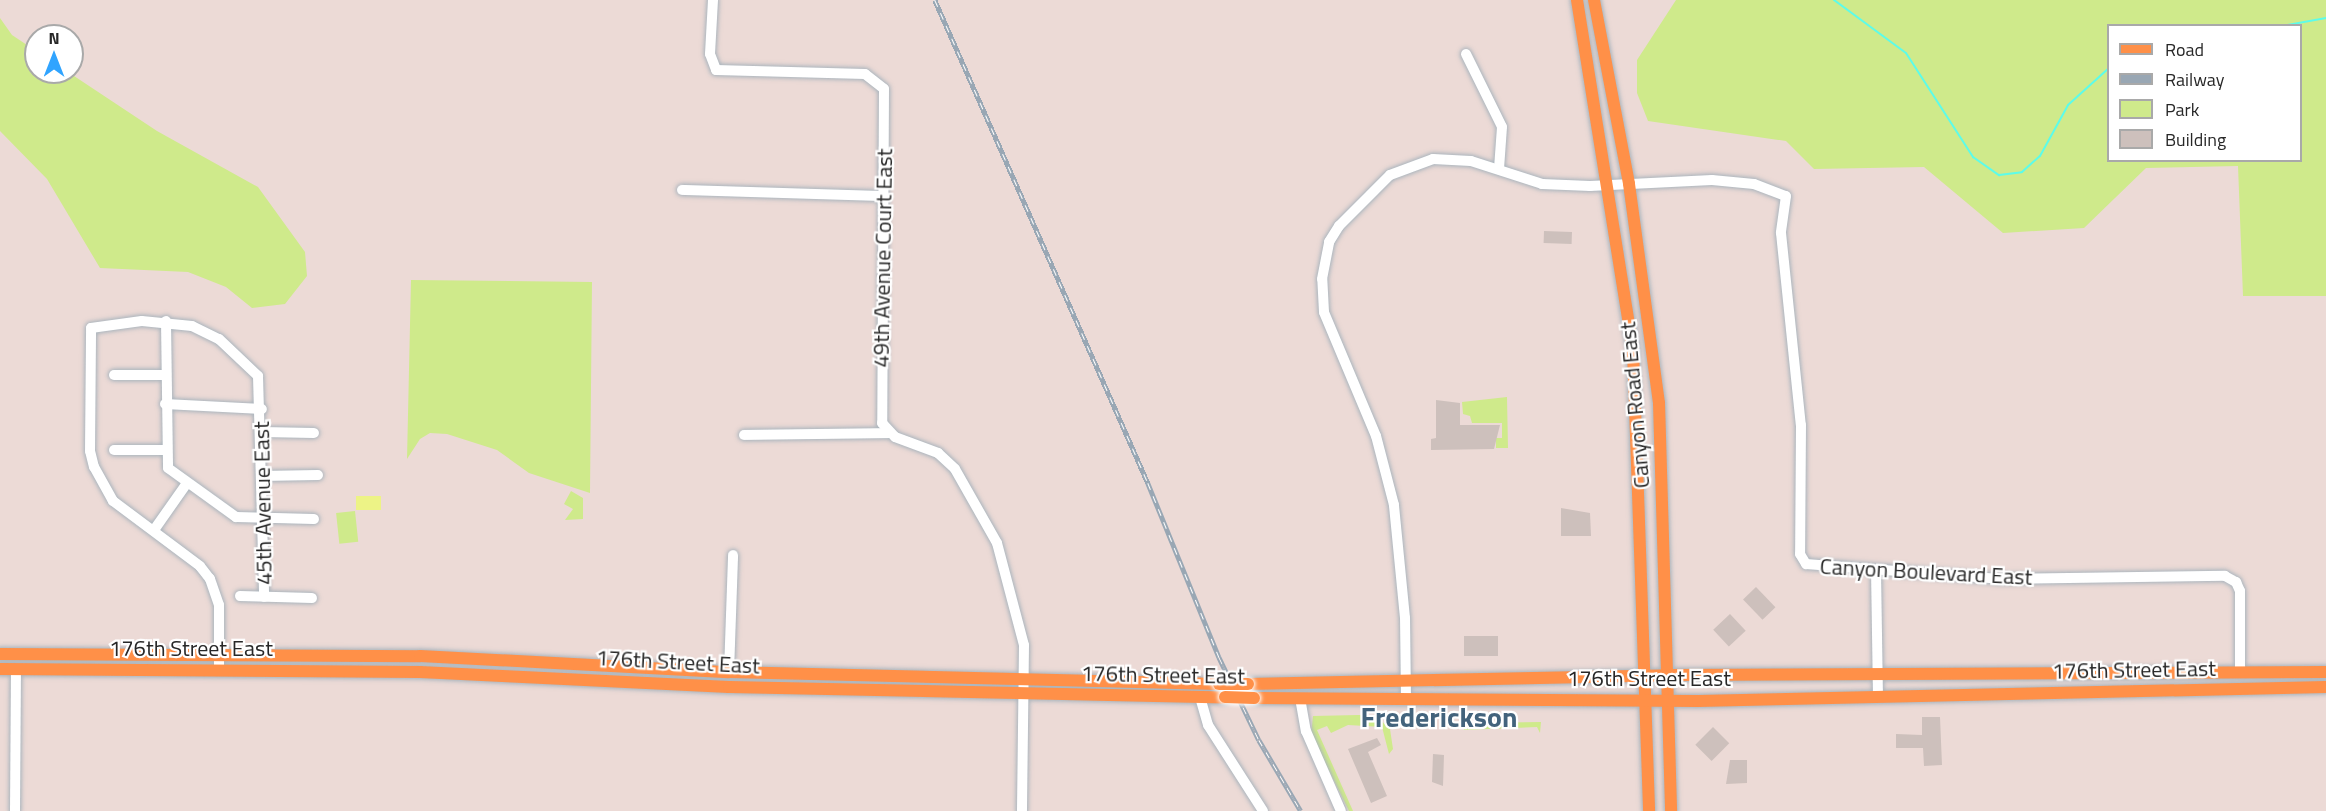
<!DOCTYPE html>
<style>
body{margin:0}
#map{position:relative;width:2326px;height:811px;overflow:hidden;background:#ecdad6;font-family:"Titillium Web",sans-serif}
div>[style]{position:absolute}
.green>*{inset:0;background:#cfea8b;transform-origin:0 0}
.pitch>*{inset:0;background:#edf386;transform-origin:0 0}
.stream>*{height:2px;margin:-1px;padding:0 1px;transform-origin:1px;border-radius:1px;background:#5cfcea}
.building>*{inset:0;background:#cdc0bc;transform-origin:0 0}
.roads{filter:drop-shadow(0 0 2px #abb5bd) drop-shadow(0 0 2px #abb5bd)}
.minor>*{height:10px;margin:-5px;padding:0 5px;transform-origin:5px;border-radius:5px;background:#fff}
.major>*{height:12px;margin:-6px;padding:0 6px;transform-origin:6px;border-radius:6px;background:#ff9048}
.rail>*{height:4.5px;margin-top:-2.25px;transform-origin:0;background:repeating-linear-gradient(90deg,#fff 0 7px,#99a7b4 0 14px);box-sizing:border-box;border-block:2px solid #99a7b4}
.bridges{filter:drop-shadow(0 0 2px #fff) drop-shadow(0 0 2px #fff)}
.major-bridge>*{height:12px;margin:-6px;padding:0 6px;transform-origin:6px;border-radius:6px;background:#ff9048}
span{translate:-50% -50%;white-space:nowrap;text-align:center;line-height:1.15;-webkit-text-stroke:4.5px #fff;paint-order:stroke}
.street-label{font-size:22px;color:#272727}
.district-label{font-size:28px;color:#43637c;font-weight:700}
.legend{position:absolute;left:2107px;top:24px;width:195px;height:138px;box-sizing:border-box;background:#fff;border:2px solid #a9a9a9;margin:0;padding:8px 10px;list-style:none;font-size:18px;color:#272727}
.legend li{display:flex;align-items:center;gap:12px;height:30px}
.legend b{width:30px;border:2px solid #a9a9a9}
.north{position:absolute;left:24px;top:24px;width:60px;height:60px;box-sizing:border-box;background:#fff;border:2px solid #a9a9a9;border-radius:50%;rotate:0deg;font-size:16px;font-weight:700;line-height:24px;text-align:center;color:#272727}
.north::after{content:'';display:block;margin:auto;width:21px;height:27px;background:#30a4ff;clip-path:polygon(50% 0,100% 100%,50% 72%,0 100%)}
</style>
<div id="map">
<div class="green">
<i style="clip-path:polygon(evenodd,1676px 0,2326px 0,2326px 296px,2243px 296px,2238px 166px,2146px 168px,2084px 228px,2003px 233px,1924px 167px,1814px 169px,1786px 141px,1648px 121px,1637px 93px,1637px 60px,1676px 0,2108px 26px,2300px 26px,2300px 160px,2108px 160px,2108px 26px)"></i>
<i style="clip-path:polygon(0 18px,12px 35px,36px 51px,36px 72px,68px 72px,157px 131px,258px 187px,305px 252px,307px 276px,285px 304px,252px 308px,226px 287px,188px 272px,100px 268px,47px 179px,0 131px)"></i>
<i style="clip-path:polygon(411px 280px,592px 282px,590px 493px,529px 473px,497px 450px,447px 434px,430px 433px,420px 439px,407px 459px)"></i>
<i style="clip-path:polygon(1507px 397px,1508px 448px,1496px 448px,1496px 438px,1502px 438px,1502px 423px,1472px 423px,1470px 416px,1463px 414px,1462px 402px)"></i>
<i style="clip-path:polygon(571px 491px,583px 498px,583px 519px,565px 520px,573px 509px,564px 504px)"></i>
<i style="left:355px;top:511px;width:31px;height:19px;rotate:84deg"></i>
<i style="clip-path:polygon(1358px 715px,1375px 715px,1390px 729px,1393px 749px,1389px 754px,1397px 785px,1382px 727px,1348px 725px,1331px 733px,1327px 726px,1317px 730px,1353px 811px,1349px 811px,1311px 734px,1313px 716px)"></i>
<i style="clip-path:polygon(1541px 722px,1540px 733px,1537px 727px,1464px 730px,1464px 723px)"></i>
</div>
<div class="pitch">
<i style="left:356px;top:496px;width:25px;height:14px"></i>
</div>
<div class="stream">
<i style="left:1834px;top:0;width:89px;rotate:36.4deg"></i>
<i style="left:1906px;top:53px;width:124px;rotate:57.2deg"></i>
<i style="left:1973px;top:157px;width:32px;rotate:35deg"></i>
<i style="left:1999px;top:175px;width:23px;rotate:-7deg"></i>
<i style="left:2022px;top:172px;width:24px;rotate:-42deg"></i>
<i style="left:2040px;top:156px;width:58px;rotate:-61.2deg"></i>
<i style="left:2068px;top:105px;width:54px;rotate:-42deg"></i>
<i style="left:2282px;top:26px;width:45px;rotate:-10.3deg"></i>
</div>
<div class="building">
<i style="left:1544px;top:231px;width:28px;height:12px;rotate:2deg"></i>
<i style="clip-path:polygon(1436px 400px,1460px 403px,1460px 425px,1500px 425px,1494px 449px,1431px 450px,1431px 439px,1436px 438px)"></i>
<i style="clip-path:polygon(1561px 508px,1590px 513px,1591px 536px,1561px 536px)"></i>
<i style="left:1756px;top:587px;width:28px;height:18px;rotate:46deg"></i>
<i style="left:1730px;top:614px;width:23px;height:23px;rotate:47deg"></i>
<i style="left:1464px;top:636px;width:34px;height:20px"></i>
<i style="clip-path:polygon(1922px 717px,1940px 717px,1942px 765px,1924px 766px,1923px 748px,1896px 748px,1896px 734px,1922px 735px)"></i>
<i style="left:1713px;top:727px;width:23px;height:25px;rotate:45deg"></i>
<i style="clip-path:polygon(1377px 738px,1381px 745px,1368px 752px,1387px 796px,1371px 803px,1348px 749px)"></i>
<i style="clip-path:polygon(1433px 754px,1444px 755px,1443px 786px,1432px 782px)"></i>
<i style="clip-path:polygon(1730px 760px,1747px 760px,1747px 783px,1726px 784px)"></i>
</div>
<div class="roads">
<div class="minor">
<i style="left:713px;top:0;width:54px;rotate:93.2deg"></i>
<i style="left:710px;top:54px;width:17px;rotate:69deg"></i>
<i style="left:716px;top:70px;width:149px;rotate:1.5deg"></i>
<i style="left:865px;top:74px;width:24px;rotate:38deg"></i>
<i style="left:884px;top:89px;width:334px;rotate:90.3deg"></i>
<i style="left:882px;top:423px;width:19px;rotate:47deg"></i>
<i style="left:895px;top:437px;width:46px;rotate:20.4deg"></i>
<i style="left:938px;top:453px;width:23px;rotate:43deg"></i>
<i style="left:955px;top:469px;width:85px;rotate:60.4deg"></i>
<i style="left:997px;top:543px;width:106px;rotate:75.2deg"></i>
<i style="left:1024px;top:645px;width:166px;rotate:90.7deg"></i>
<i style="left:1466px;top:54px;width:81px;rotate:63.7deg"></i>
<i style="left:1502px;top:127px;width:42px;rotate:94.1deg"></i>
<i style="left:682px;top:190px;width:202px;rotate:1.7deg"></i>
<i style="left:166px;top:321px;width:147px;rotate:89.2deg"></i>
<i style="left:168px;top:468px;width:84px;rotate:35.8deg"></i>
<i style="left:236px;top:517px;width:78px;rotate:1.5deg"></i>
<i style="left:114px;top:375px;width:51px"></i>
<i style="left:165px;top:404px;width:97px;rotate:3deg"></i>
<i style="left:262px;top:432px;width:52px;rotate:1.1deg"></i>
<i style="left:744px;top:435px;width:146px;rotate:-0.8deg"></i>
<i style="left:114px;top:450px;width:51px"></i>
<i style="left:261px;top:476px;width:57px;rotate:-1deg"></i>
<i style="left:154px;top:530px;width:57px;rotate:-54.9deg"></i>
<i style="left:1876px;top:570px;width:126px;rotate:89.1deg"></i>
<i style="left:240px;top:596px;width:72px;rotate:1.6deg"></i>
<i style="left:219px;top:671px;width:66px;rotate:-90deg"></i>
<i style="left:219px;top:605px;width:28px;rotate:-109deg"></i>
<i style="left:210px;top:579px;width:16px;rotate:-128deg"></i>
<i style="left:200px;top:566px;width:109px;rotate:-143.2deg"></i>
<i style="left:113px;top:501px;width:39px;rotate:-119deg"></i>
<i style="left:94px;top:467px;width:16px;rotate:-104deg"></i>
<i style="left:90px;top:451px;width:123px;rotate:-89.5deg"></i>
<i style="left:91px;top:328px;width:51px;rotate:-7.8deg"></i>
<i style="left:142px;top:321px;width:50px;rotate:5.7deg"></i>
<i style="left:192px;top:326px;width:30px;rotate:26deg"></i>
<i style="left:219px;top:339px;width:54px;rotate:43.5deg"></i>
<i style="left:258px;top:376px;width:221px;rotate:88.4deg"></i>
<i style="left:729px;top:672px;width:117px;rotate:-88deg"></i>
<i style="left:1200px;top:697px;width:29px;rotate:74deg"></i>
<i style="left:1208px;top:725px;width:102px;rotate:57.4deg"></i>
<i style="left:1300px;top:698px;width:34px;rotate:80deg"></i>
<i style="left:1306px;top:731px;width:87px;rotate:66.4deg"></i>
<i style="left:1406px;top:698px;width:80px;rotate:-90.7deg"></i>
<i style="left:1405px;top:618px;width:114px;rotate:-95.6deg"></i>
<i style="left:1394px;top:505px;width:71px;rotate:-104.6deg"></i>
<i style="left:1376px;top:436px;width:134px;rotate:-112.8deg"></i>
<i style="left:1324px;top:312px;width:33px;rotate:-93deg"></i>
<i style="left:1322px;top:279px;width:38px;rotate:-79deg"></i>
<i style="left:1329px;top:242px;width:19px;rotate:-58deg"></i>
<i style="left:1339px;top:226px;width:72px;rotate:-45deg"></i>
<i style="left:1390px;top:175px;width:46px;rotate:-20.4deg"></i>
<i style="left:1433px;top:159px;width:38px;rotate:3deg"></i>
<i style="left:1471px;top:161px;width:75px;rotate:17.9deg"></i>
<i style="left:1542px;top:184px;width:48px;rotate:2.4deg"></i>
<i style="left:1590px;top:186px;width:122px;rotate:-2.8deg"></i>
<i style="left:1712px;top:180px;width:42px;rotate:5.4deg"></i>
<i style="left:1754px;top:184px;width:34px;rotate:21deg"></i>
<i style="left:1786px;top:196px;width:37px;rotate:98deg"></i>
<i style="left:1781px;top:233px;width:193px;rotate:84.1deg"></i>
<i style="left:1801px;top:425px;width:129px;rotate:90.4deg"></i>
<i style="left:1800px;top:554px;width:12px;rotate:59deg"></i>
<i style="left:1806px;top:564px;width:194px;rotate:4.4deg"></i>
<i style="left:1999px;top:579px;width:226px;rotate:-0.8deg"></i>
<i style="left:2225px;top:576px;width:13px;rotate:29deg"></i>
<i style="left:2236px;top:582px;width:10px;rotate:66deg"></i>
<i style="left:2240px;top:591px;width:82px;rotate:90deg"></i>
<i style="left:15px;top:811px;width:142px;rotate:-89.6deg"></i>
</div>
<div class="major">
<i style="left:1577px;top:0;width:354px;rotate:80.9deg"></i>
<i style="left:1633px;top:350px;width:461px;rotate:88deg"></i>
<i style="left:1594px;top:0;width:187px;rotate:79.2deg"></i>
<i style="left:1629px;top:184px;width:221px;rotate:82.2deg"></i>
<i style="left:1659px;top:403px;width:408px;rotate:88.3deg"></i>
<i style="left:0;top:654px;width:420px;rotate:0.3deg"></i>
<i style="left:420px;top:656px;width:309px;rotate:3deg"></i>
<i style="left:729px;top:672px;width:490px;rotate:1.4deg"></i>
<i style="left:0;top:669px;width:420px;rotate:0.4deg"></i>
<i style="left:420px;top:672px;width:309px;rotate:2.8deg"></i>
<i style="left:729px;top:687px;width:496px;rotate:1.2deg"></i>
<i style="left:1248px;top:684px;width:422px;rotate:-1.2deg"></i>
<i style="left:1670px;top:675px;width:656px;rotate:-0.26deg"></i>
<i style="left:1254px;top:698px;width:444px;rotate:0.4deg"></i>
<i style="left:1698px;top:701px;width:628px;rotate:-1.28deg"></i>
</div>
</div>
<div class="rail">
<i style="left:935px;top:0;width:528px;rotate:66.2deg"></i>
<i style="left:1148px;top:483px;width:188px;rotate:67.8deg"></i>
<i style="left:1219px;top:657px;width:92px;rotate:64.3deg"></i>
<i style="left:1259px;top:740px;width:82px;rotate:59.4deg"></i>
</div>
<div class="bridges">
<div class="major-bridge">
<i style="left:1219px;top:684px;width:29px"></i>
<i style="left:1225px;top:697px;width:29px;rotate:2deg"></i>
</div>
</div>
<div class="street-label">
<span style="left:883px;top:258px;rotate:-89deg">49th Avenue Court East</span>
<span style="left:1635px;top:405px;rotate:-95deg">Canyon Road East</span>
<span style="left:263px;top:503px;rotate:-91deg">45th Avenue East</span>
<span style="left:1926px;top:572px;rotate:3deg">Canyon Boulevard East</span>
<span style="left:191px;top:649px">176th Street East</span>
<span style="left:678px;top:662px;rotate:3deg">176th Street East</span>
<span style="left:2134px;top:670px;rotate:-1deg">176th Street East</span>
<span style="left:1163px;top:675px;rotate:1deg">176th Street East</span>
<span style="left:1649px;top:679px">176th Street East</span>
</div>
<div class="district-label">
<span style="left:1439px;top:717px">Frederickson</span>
</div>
<ul class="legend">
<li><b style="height:8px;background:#ff9048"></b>Road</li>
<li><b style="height:8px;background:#99a7b4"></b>Railway</li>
<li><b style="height:16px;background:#cfea8b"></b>Park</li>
<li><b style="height:16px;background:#cdc0bc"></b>Building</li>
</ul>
<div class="north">N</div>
</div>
